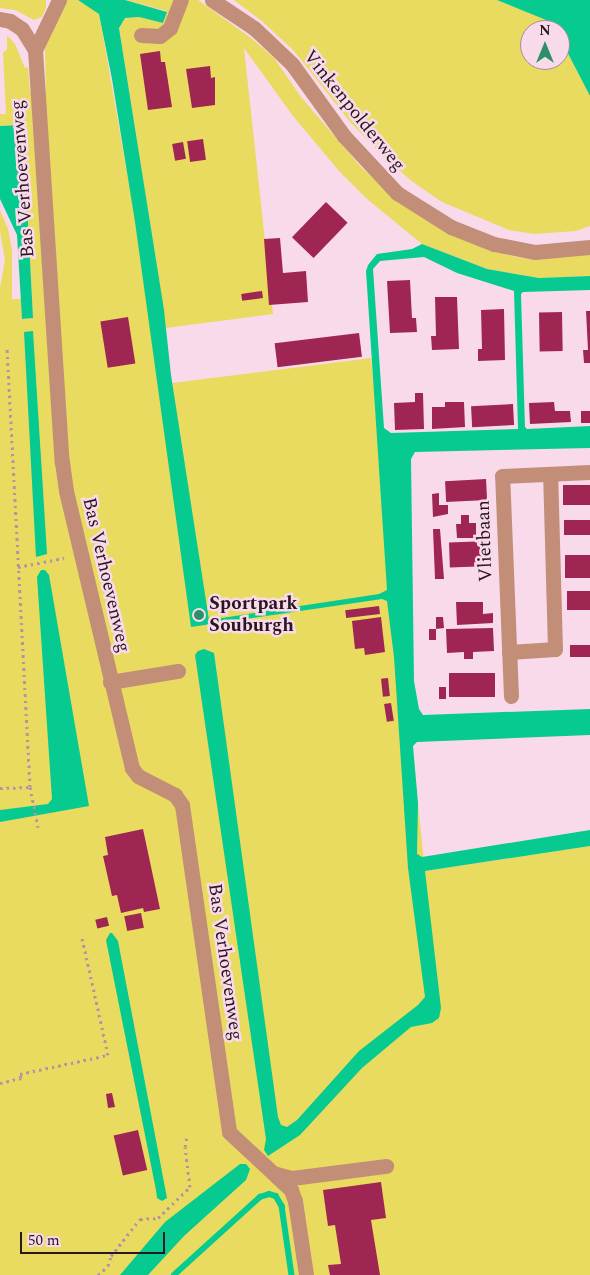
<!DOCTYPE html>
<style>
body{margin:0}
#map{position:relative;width:590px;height:1275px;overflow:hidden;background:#f9daeb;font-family:Spectral,serif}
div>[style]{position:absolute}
.green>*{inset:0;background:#e8db5f}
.water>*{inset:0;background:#06ca8f}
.stream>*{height:5.5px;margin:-2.75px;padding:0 2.75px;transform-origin:2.75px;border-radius:2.75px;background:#06ca8f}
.building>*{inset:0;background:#9f2653;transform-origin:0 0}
.path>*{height:3px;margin-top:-1.5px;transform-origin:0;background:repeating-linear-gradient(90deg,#b095a4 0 2.5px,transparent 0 6.5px)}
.minor>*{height:15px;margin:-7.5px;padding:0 7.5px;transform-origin:7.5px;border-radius:7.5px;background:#c38e78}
.dots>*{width:14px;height:14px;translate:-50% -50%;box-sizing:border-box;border:2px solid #f9daeb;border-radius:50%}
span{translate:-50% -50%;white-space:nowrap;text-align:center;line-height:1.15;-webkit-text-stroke:5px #f9daeb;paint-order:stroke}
.street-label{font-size:19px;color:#281620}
.poi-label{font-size:19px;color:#281620;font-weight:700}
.left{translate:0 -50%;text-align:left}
.north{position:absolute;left:520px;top:20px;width:50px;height:50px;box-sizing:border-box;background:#f9daeb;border:1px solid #a58c9a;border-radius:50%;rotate:0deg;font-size:14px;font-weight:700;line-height:20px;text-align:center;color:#281620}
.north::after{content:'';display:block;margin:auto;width:18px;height:22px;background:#2e906a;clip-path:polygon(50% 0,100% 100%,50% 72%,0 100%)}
.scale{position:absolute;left:20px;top:1232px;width:145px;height:22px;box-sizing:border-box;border:2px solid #281620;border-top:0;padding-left:6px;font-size:15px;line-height:18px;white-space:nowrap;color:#281620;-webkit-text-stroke:4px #f9daeb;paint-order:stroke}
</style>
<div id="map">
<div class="green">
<i style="clip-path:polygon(0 0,46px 0,46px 8px,42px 17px,34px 20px,15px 10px,0 8px)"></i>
<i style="clip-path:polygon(65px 0,78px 0,99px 13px,164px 384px,371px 358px,425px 871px,590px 846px,590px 1275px,0 1275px,0 288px,5px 260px,0 231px,0 210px,8px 229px,12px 250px,12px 299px,21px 299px,22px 319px,33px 318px,23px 125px,0 126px,0 114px,6px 114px,3px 53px,7px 49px,7px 35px,15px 44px,25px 68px,28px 67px,30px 92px,46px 92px,45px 47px)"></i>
<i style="clip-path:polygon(125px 0,198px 0,251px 38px,274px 58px,301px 97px,361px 167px,394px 197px,422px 218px,487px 250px,516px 257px,539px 260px,590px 252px,590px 276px,539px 278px,487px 269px,422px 244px,367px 199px,339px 171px,293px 116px,244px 48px,273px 314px,166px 328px,119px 28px,125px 18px,139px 17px,163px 23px,167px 11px)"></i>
<i style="clip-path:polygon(234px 0,497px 0,552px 22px,556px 30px,530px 30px,530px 60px,560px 60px,560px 38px,590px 96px,590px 226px,576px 231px,534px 234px,509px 230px,442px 202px,413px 182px,383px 156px,351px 123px,294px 51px,263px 22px)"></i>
</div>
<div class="water">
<i style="clip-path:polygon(evenodd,78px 0,125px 0,167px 12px,163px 23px,139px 17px,125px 18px,119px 28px,164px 310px,171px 375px,209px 620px,379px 594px,387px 590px,366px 271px,368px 265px,377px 254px,412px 249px,422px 244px,487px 269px,539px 278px,590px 276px,590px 290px,523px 292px,521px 294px,525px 427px,527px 429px,590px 426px,590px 448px,415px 452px,411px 459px,414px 681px,419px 709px,423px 715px,590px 709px,590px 735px,417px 742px,413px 746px,418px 803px,417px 854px,422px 857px,590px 830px,590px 846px,425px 871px,441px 1008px,439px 1018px,432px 1023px,411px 1027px,362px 1068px,300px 1135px,268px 1156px,264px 1150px,266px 1139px,195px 655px,198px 651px,204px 649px,214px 653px,278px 1117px,281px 1125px,287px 1127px,297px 1120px,359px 1051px,418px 1005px,425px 997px,408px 868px,394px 657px,387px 601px,382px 599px,191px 627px,135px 222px,112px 79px,99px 14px,78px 0,424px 257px,457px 273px,514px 291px,518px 429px,391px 433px,384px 428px,373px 269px,380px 261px,424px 257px)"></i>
<i style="clip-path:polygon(497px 0,590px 0,590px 96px,560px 38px,560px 30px,556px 30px,551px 22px)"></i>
<i style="clip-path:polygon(23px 125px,33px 318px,22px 319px,17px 235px,0 199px,0 126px)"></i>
<i style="clip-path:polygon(33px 331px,47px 554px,36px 557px,24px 332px)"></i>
<i style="clip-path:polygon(41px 570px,45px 570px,49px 575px,89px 806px,0 822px,0 810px,48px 804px,52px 799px,37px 577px)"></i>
<i style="clip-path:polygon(110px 933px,112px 933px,118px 941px,167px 1198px,162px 1201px,157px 1198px,156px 1190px,106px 940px)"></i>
<i style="clip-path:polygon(240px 1164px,246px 1164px,250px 1169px,246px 1180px,184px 1236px,148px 1275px,120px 1275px,165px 1222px)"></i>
</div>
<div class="stream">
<i style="left:174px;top:1275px;width:116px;rotate:-42.2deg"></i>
<i style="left:260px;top:1197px;width:9px;rotate:-18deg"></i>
<i style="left:269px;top:1194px;width:7px;rotate:16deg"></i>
<i style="left:276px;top:1196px;width:12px;rotate:59deg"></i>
<i style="left:282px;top:1206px;width:70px;rotate:81.8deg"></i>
</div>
<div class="building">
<i style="clip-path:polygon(160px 51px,161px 62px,165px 62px,172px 107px,148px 110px,140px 54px)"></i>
<i style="clip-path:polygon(210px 66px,211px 78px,215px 77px,215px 105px,192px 108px,186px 69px)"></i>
<i style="left:203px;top:139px;width:21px;height:16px;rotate:82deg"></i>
<i style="left:183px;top:142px;width:17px;height:11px;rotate:80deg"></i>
<i style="left:326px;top:202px;width:30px;height:49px;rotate:44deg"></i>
<i style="clip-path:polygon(280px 238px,283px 273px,306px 271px,308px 302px,269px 305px,264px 239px)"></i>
<i style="clip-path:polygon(410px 280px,412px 318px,416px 318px,417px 332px,390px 333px,387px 281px)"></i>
<i style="left:262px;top:291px;width:7px;height:21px;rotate:82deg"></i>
<i style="clip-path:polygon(435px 297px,457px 297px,459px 349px,432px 350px,431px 336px,436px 336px)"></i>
<i style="clip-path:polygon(504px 309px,505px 360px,478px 361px,478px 349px,482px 349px,481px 310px)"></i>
<i style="clip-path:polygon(586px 311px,590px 311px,590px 363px,584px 363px,583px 350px,588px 350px)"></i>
<i style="left:562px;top:312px;width:39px;height:23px;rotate:89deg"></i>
<i style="left:128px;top:317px;width:47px;height:28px;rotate:81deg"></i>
<i style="left:359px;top:333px;width:24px;height:85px;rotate:83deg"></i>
<i style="clip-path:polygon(415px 393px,423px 393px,424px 429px,395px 430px,394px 403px,415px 402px)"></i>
<i style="clip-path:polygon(445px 402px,464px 402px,465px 427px,432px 429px,432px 407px,445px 407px)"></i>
<i style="clip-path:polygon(554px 402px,555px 411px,570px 411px,571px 422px,530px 424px,529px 403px)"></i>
<i style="left:513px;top:404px;width:21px;height:42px;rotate:87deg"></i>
<i style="left:581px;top:411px;width:9px;height:12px"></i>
<i style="left:486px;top:479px;width:21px;height:41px;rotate:87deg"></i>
<i style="left:590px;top:485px;width:20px;height:27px;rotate:90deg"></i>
<i style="clip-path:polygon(439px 493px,439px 505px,448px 505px,448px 514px,433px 517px,432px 494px)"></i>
<i style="clip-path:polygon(461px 515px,469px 515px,469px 523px,476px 523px,476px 538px,457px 538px,456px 524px,461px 524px)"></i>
<i style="left:590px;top:520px;width:15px;height:26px;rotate:90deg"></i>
<i style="clip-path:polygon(433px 529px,440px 529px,444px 579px,435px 579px)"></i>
<i style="left:490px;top:541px;width:25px;height:41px;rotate:88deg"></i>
<i style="left:590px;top:555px;width:23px;height:25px;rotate:90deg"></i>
<i style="left:590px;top:591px;width:19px;height:23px;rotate:90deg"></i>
<i style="clip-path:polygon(456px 602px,483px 602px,483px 614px,493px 613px,493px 623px,457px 625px)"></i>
<i style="left:379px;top:606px;width:8px;height:34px;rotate:83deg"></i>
<i style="clip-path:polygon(381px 617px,385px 652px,365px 655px,364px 648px,355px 649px,352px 621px)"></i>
<i style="clip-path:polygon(436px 617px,443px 617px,444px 628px,436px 629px)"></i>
<i style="clip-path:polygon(493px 628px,494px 651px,473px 652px,473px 659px,464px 659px,464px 652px,447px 653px,446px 629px)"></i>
<i style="left:429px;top:629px;width:7px;height:11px"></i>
<i style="left:570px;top:645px;width:20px;height:12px"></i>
<i style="left:495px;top:673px;width:24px;height:46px;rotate:90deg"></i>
<i style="left:388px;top:678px;width:18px;height:7px;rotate:84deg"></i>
<i style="left:439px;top:687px;width:7px;height:12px"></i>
<i style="left:391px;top:703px;width:18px;height:7px;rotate:81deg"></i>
<i style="clip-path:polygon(143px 829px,160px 909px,144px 912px,143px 908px,121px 913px,117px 895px,112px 896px,103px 856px,108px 855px,105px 837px)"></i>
<i style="left:141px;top:913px;width:15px;height:17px;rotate:79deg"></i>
<i style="left:107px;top:917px;width:9px;height:12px;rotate:77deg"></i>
<i style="clip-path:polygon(112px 1093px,115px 1107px,108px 1108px,106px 1094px)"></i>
<i style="left:138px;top:1130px;width:41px;height:25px;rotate:77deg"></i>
<i style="clip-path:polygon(381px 1182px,386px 1218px,371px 1220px,380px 1275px,330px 1275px,328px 1265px,341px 1264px,335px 1225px,328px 1226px,323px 1190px)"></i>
</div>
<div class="path">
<i style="left:18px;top:567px;width:47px;rotate:-11.1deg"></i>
<i style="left:30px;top:787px;width:41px;rotate:78.7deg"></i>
<i style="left:0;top:788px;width:30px;rotate:-2deg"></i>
<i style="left:30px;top:787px;width:441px;rotate:-93deg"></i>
<i style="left:0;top:1083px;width:22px;rotate:-13deg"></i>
<i style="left:21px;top:1078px;width:4px;rotate:-104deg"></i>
<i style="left:20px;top:1074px;width:90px;rotate:-12.2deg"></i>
<i style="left:108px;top:1055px;width:120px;rotate:-102.5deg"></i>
<i style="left:98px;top:1275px;width:13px;rotate:-42deg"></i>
<i style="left:108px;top:1266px;width:10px;rotate:-73deg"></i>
<i style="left:111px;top:1256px;width:47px;rotate:-51.9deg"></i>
<i style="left:140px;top:1219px;width:18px;rotate:-3deg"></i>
<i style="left:158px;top:1218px;width:45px;rotate:-44.1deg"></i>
<i style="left:190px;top:1187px;width:40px;rotate:-97.1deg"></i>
<i style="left:185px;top:1147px;width:10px;rotate:-79deg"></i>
</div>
<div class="minor">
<i style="left:59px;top:0;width:55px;rotate:115.6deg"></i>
<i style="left:35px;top:50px;width:413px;rotate:86.3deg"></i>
<i style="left:62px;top:462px;width:29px;rotate:82deg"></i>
<i style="left:66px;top:491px;width:285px;rotate:76.6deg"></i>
<i style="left:132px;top:768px;width:10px;rotate:53deg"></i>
<i style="left:138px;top:776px;width:42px;rotate:27.2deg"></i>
<i style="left:175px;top:795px;width:12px;rotate:55deg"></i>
<i style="left:182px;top:805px;width:330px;rotate:81.8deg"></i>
<i style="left:229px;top:1132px;width:60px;rotate:43deg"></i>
<i style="left:273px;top:1173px;width:20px;rotate:15deg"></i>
<i style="left:292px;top:1178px;width:95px;rotate:-7.3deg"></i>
<i style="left:212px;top:0;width:50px;rotate:33.7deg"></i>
<i style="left:254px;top:28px;width:52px;rotate:43.5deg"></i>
<i style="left:292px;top:64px;width:89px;rotate:54.2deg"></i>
<i style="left:344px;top:136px;width:78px;rotate:47.1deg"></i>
<i style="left:397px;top:193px;width:64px;rotate:32.2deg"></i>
<i style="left:451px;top:227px;width:46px;rotate:21.6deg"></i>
<i style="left:494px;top:244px;width:42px;rotate:11deg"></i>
<i style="left:535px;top:252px;width:55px;rotate:-5.2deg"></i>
<i style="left:0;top:19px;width:10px;rotate:11deg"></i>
<i style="left:10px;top:21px;width:14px;rotate:34deg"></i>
<i style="left:22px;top:29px;width:25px;rotate:58deg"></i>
<i style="left:141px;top:35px;width:19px;rotate:3deg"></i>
<i style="left:160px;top:36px;width:13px;rotate:-39deg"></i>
<i style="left:170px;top:28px;width:30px;rotate:-69deg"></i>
<i style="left:509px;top:652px;width:46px;rotate:-3.7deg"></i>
<i style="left:555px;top:649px;width:175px;rotate:-91.6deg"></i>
<i style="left:110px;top:682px;width:69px;rotate:-9.2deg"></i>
<i style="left:511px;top:696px;width:220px;rotate:-92.3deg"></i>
<i style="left:502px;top:476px;width:88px;rotate:-2.6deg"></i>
<i style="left:276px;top:1176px;width:21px;rotate:43deg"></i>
<i style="left:291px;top:1190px;width:12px;rotate:70deg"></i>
<i style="left:295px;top:1201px;width:75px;rotate:81.5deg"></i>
</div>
<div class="dots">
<i style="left:199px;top:615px;background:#2e906a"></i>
</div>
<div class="street-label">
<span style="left:354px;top:111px;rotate:51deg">Vinkenpolderweg</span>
<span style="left:23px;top:179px;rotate:-94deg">Bas Verhoevenweg</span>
<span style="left:485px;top:541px;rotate:-92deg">Vlietbaan</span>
<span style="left:106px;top:575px;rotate:77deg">Bas Verhoevenweg</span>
<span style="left:225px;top:962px;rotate:82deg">Bas Verhoevenweg</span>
</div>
<div class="poi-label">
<span class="left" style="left:209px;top:615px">Sportpark<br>Souburgh</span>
</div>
<div class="north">N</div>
<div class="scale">50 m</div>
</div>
